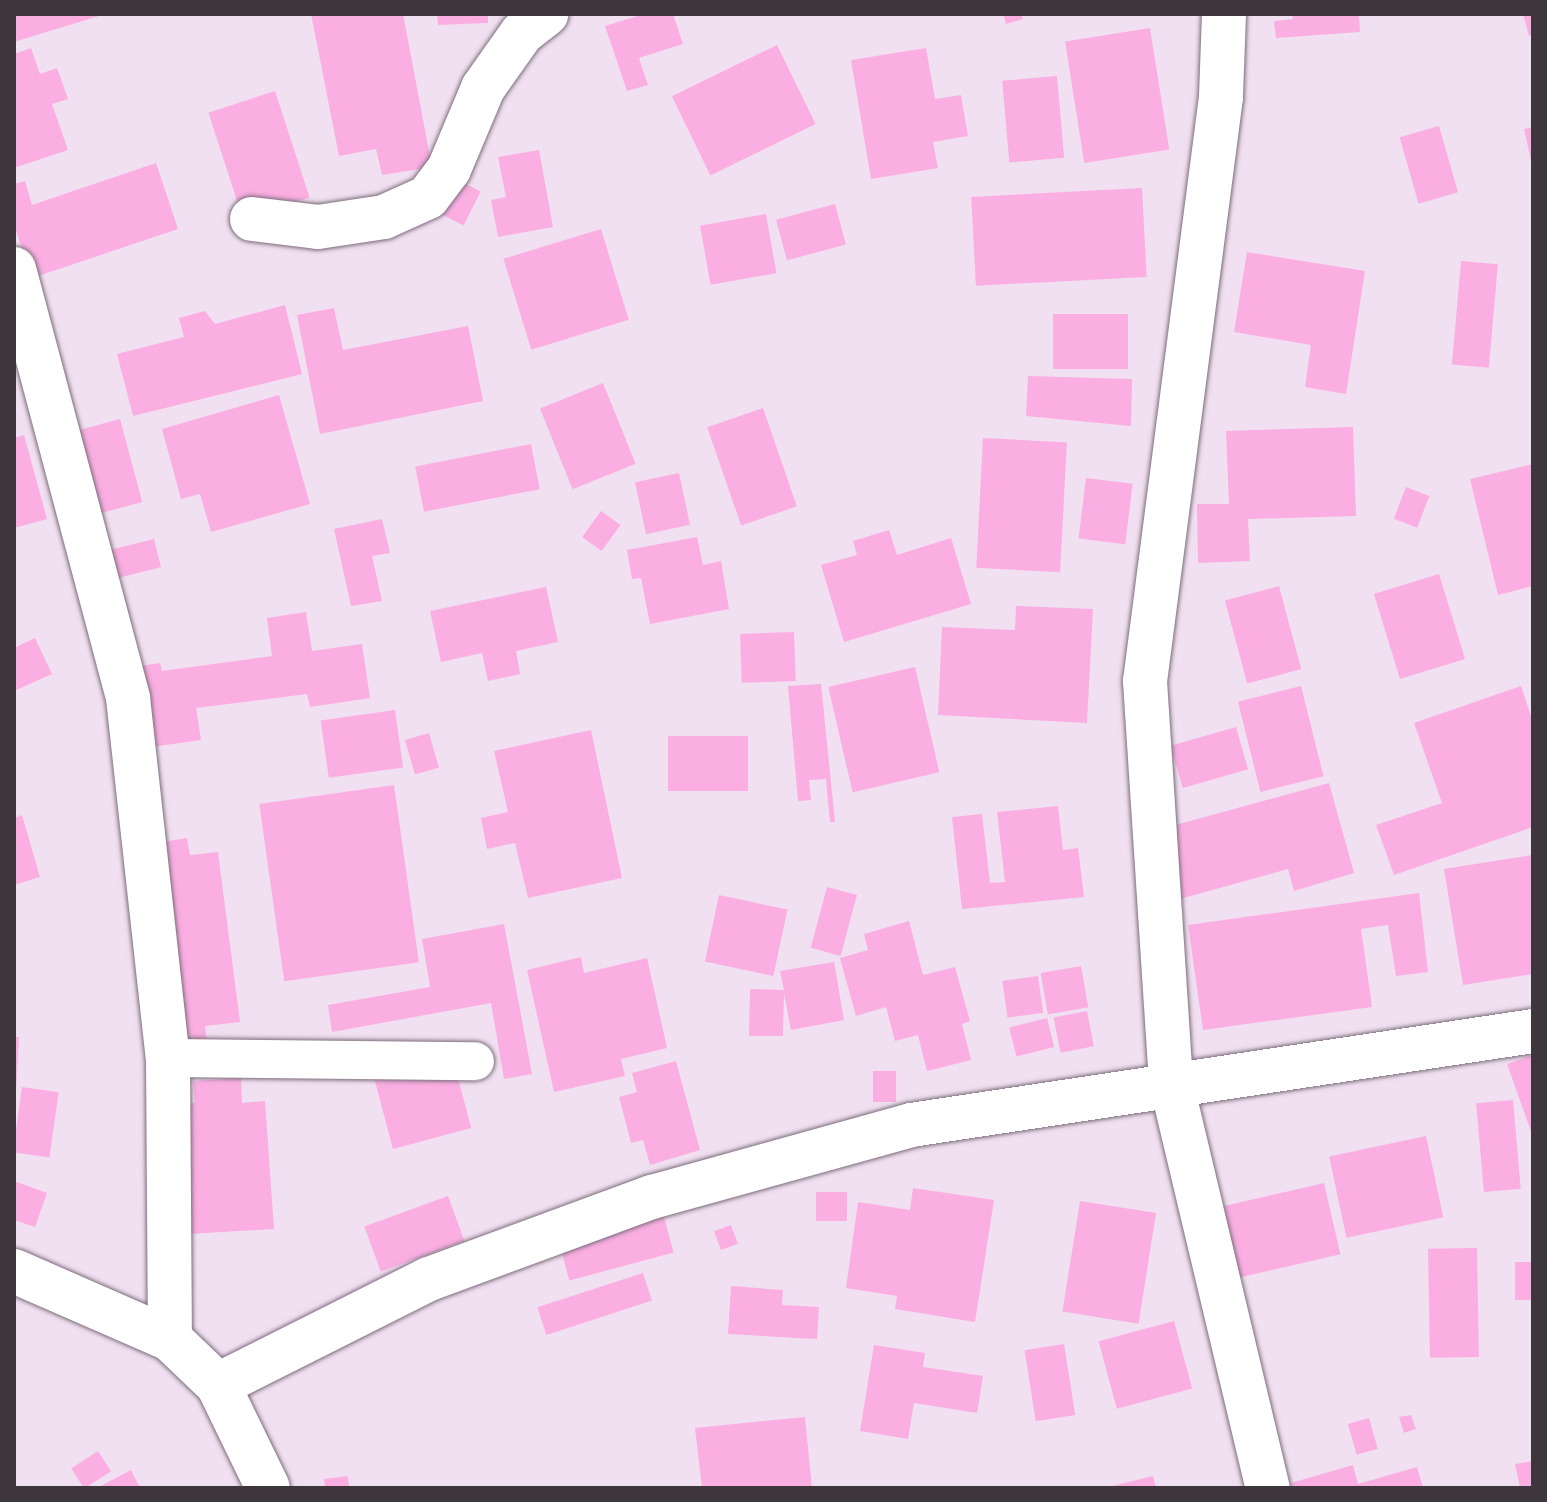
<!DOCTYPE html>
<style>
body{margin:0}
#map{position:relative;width:1547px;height:1502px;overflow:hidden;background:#f1e0f1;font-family:"Noto Sans",sans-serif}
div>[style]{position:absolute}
.building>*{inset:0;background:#faaee2;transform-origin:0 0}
.roads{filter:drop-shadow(0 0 2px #7c6d7c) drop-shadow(0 0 2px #7c6d7c)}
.lane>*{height:38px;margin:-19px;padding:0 19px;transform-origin:19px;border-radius:19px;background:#fff}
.street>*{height:44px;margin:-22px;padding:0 22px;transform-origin:22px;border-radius:22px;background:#fff}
span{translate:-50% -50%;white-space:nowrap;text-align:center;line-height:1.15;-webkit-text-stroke:8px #fff;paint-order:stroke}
.frame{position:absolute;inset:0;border:16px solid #3d363d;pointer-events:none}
</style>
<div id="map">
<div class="building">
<i style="clip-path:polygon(14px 14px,102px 14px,102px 15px,14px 42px)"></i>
<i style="clip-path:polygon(311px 14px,403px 14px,432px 167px,382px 175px,376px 149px,339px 156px)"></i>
<i style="clip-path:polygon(437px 14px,488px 14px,488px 23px,438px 25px)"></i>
<i style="clip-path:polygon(644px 14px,673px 14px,683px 44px,639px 58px,648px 85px,627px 91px,605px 26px)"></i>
<i style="clip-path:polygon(1003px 14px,1021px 14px,1023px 19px,1006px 24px)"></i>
<i style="clip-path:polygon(1292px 14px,1359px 14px,1360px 32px,1276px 38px,1274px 21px,1293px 19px)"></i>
<i style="clip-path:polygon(1523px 14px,1533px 14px,1533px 34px,1529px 36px)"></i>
<i style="left:1150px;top:28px;width:123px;height:86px;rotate:81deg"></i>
<i style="left:777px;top:45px;width:88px;height:117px;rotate:64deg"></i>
<i style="clip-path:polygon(31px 48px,40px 74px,57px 68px,68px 99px,52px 104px,68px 150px,14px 168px,14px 54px)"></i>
<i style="clip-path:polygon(926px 48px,935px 99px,961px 95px,968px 136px,933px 142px,938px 168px,871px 179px,851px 60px)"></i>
<i style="left:1057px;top:76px;width:82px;height:55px;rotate:85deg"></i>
<i style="left:275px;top:91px;width:112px;height:70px;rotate:72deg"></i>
<i style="left:1439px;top:126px;width:69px;height:41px;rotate:74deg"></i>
<i style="clip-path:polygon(1533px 127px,1533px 165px,1532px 165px,1524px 129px)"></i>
<i style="clip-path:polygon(539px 150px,553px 227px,498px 237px,491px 200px,506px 197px,498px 157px)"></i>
<i style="clip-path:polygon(156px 163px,178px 229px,32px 278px,14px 225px,14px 184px,25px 181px,32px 205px)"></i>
<i style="left:454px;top:178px;width:30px;height:38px;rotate:27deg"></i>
<i style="left:1142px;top:188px;width:89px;height:171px;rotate:87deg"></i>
<i style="left:835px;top:204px;width:42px;height:61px;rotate:75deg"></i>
<i style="left:766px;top:214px;width:60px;height:67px;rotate:80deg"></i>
<i style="left:601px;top:229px;width:95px;height:102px;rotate:73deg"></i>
<i style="clip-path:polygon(1247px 252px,1365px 271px,1346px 394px,1305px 387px,1311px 345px,1234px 332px)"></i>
<i style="left:1461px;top:261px;width:37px;height:104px;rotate:5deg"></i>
<i style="clip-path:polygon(285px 305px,302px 374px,133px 416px,117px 354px,184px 337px,179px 318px,205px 311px,215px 324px)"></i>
<i style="clip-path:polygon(334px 308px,343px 350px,468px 326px,483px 401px,320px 434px,297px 315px)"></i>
<i style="left:1053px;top:314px;width:75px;height:55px"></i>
<i style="clip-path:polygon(1028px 376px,1132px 379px,1131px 426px,1026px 416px)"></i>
<i style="left:603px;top:383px;width:87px;height:68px;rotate:68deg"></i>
<i style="clip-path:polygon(279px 395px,310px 504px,211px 532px,200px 494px,181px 499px,162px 429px)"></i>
<i style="left:763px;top:408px;width:104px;height:59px;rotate:71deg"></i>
<i style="left:120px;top:419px;width:86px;height:48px;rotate:75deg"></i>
<i style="clip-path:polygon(1353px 427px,1356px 516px,1248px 519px,1250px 561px,1198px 563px,1197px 504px,1229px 504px,1226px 431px)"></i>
<i style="clip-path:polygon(24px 435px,47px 519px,14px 528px,14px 438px)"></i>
<i style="left:983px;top:438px;width:84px;height:130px;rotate:3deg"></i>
<i style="left:531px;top:444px;width:46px;height:118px;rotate:79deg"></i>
<i style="clip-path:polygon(1533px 464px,1533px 586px,1498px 595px,1470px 479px)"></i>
<i style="left:679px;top:473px;width:53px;height:45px;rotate:78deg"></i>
<i style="left:1086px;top:478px;width:47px;height:61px;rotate:7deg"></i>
<i style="left:1406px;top:487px;width:25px;height:34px;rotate:21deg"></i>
<i style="left:601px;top:511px;width:24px;height:32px;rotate:36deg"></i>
<i style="clip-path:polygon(382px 519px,390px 553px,372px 556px,382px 601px,351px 606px,334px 529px)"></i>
<i style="clip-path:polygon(889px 530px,897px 555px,951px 538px,971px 604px,844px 642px,821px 565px,857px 555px,853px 541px)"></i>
<i style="clip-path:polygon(697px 537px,703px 565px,721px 561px,729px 609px,650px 624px,641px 578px,632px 579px,627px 550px)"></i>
<i style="left:154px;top:539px;width:29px;height:57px;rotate:76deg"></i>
<i style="left:1439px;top:574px;width:89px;height:68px;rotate:73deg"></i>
<i style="left:1279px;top:586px;width:86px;height:56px;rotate:75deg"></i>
<i style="clip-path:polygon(546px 587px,558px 642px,516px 651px,520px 674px,488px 681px,482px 653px,441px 662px,430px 611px)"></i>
<i style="clip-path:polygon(1016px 606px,1093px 609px,1087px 723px,938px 715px,942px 627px,1015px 630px)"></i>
<i style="clip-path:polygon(306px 612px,312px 651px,362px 644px,370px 698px,310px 707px,307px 694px,196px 708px,201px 740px,137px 749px,126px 668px,160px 663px,162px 671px,272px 656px,267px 618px)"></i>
<i style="left:794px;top:632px;width:49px;height:54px;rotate:88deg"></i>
<i style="clip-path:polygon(35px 638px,52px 674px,14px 691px,14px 648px)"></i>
<i style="left:915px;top:667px;width:108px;height:89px;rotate:77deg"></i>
<i style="clip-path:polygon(821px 684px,835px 822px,830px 822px,826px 779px,809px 780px,811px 800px,798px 801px,788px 686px)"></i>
<i style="left:1301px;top:686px;width:93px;height:65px;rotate:76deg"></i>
<i style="clip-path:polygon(1521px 686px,1533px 722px,1533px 827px,1394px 875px,1376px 825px,1442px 803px,1414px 723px)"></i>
<i style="left:395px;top:710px;width:58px;height:75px;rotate:82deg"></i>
<i style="left:1236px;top:727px;width:44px;height:68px;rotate:74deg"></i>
<i style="clip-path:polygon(591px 730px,622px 878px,528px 898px,515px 843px,487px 849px,481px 818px,508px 812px,494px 751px)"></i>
<i style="left:429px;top:733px;width:36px;height:25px;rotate:74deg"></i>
<i style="left:748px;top:736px;width:55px;height:80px;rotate:90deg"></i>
<i style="clip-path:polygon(1329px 783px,1354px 873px,1294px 891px,1288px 869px,1180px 899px,1161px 829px)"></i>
<i style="left:394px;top:785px;width:179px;height:136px;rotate:82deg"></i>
<i style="clip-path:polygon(1058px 806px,1063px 850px,1078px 848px,1084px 897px,962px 909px,952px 817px,982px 814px,990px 883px,1005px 882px,997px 812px)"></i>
<i style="clip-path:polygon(22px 815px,40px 877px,14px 885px,14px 818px)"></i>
<i style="clip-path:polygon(187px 838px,190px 855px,218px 852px,240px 1022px,205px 1026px,208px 1049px,184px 1052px,157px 843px)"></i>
<i style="clip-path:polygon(1533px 855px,1533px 974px,1463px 985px,1444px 869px)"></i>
<i style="left:827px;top:887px;width:31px;height:63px;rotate:15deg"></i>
<i style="clip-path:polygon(1419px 893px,1428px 972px,1396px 976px,1388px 925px,1361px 929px,1372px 1007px,1203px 1030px,1188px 925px)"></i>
<i style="left:719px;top:895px;width:70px;height:68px;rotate:12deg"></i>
<i style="clip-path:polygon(909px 921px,923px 975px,955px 967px,970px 1021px,962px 1024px,971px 1060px,927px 1071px,918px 1035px,895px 1041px,886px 1007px,856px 1016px,840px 958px,868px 950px,864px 934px)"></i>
<i style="clip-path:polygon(504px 924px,532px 1074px,504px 1079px,491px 1003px,332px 1032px,328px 1005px,430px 987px,422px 939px)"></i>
<i style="clip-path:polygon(581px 957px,584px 973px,647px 958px,667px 1048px,621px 1059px,625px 1076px,554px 1092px,527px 970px)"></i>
<i style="clip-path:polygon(834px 962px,844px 1020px,791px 1030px,784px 993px,783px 1036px,749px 1036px,750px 989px,784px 990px,780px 971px)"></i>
<i style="left:1081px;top:966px;width:42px;height:41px;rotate:80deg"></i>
<i style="left:1038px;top:976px;width:37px;height:36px;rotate:82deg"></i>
<i style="left:1087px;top:1011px;width:36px;height:34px;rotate:79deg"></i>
<i style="left:1047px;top:1018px;width:30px;height:39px;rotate:76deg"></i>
<i style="clip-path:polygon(14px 1037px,19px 1037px,16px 1091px,14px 1091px)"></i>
<i style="left:448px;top:1041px;width:90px;height:81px;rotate:75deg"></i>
<i style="clip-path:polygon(1533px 1055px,1533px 1137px,1507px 1064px)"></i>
<i style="clip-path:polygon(676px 1061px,700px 1150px,650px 1165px,643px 1140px,631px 1143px,619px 1097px,637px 1092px,632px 1073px)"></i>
<i style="left:873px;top:1071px;width:23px;height:31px"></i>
<i style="clip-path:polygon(241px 1078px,242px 1103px,265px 1101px,274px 1229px,188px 1234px,179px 1104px,195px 1103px,193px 1081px)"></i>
<i style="left:22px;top:1087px;width:37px;height:66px;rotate:8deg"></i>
<i style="left:1513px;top:1100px;width:89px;height:37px;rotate:85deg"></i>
<i style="left:1426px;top:1136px;width:83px;height:99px;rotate:78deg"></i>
<i style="clip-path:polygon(14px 1181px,47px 1193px,35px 1227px,14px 1220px)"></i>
<i style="left:1324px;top:1183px;width:73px;height:107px;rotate:77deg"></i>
<i style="clip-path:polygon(913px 1188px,994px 1200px,975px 1322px,895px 1309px,897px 1296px,846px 1288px,858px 1202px,910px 1210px)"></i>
<i style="left:816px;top:1192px;width:31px;height:29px"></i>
<i style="left:448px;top:1196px;width:48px;height:89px;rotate:70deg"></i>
<i style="left:1080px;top:1201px;width:77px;height:112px;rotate:9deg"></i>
<i style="left:663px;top:1213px;width:41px;height:108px;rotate:75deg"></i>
<i style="left:731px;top:1225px;width:20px;height:18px;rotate:70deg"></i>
<i style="left:1477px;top:1248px;width:109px;height:49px;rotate:89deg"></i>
<i style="left:1515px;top:1262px;width:18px;height:38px"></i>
<i style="left:643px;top:1273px;width:29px;height:111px;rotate:72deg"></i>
<i style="clip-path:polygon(731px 1286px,783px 1290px,782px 1305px,819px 1307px,817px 1339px,728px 1334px)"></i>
<i style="left:1174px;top:1321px;width:70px;height:78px;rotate:75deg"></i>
<i style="left:1064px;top:1344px;width:72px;height:40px;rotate:81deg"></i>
<i style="clip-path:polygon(874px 1345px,925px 1353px,923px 1367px,983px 1376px,977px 1413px,914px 1403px,908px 1439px,860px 1431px)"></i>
<i style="clip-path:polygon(1411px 1415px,1416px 1429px,1404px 1433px,1399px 1417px)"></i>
<i style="clip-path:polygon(805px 1417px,812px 1488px,702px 1488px,695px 1428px)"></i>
<i style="left:1369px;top:1418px;width:32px;height:22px;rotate:74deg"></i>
<i style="left:98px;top:1451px;width:24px;height:32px;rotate:57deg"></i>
<i style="clip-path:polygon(1533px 1461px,1533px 1488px,1520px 1488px,1515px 1464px)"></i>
<i style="clip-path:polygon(1353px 1465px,1358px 1484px,1417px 1467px,1423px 1488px,1293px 1488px,1291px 1483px)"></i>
<i style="clip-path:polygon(131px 1470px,140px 1488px,97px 1488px)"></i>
<i style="clip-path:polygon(348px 1476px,349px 1488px,325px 1488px,324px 1479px)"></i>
<i style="clip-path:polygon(1153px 1476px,1156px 1488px,1108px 1488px,1108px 1487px)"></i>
</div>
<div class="roads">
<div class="lane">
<i style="left:168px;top:1058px;width:307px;rotate:0.6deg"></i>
</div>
<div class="street">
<i style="left:1224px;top:14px;width:83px;rotate:92.1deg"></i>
<i style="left:1221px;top:97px;width:589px;rotate:97.41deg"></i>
<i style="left:1145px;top:681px;width:402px;rotate:86.3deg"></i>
<i style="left:1171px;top:1082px;width:417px;rotate:76.6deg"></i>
<i style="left:252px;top:219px;width:66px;rotate:6.9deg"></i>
<i style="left:318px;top:227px;width:67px;rotate:-8.6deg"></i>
<i style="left:384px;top:217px;width:48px;rotate:-24.4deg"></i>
<i style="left:428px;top:197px;width:35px;rotate:-53deg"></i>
<i style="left:449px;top:169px;width:88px;rotate:-67.2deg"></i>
<i style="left:483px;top:88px;width:67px;rotate:-54.7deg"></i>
<i style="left:522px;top:33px;width:31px;rotate:-38deg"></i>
<i style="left:14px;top:269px;width:444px;rotate:75.1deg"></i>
<i style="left:128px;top:698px;width:362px;rotate:83.7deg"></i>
<i style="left:168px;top:1058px;width:281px;rotate:89.6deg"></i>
<i style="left:14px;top:1271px;width:170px;rotate:23.6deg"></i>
<i style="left:170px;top:1339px;width:66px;rotate:43.8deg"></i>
<i style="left:218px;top:1385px;width:114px;rotate:64.1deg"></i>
<i style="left:218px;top:1385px;width:236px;rotate:-26.7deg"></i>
<i style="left:429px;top:1279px;width:238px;rotate:-20.2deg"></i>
<i style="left:652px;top:1197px;width:269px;rotate:-15.5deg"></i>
<i style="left:911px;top:1125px;width:629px;rotate:-8.59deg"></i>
</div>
</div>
<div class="frame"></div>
</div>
